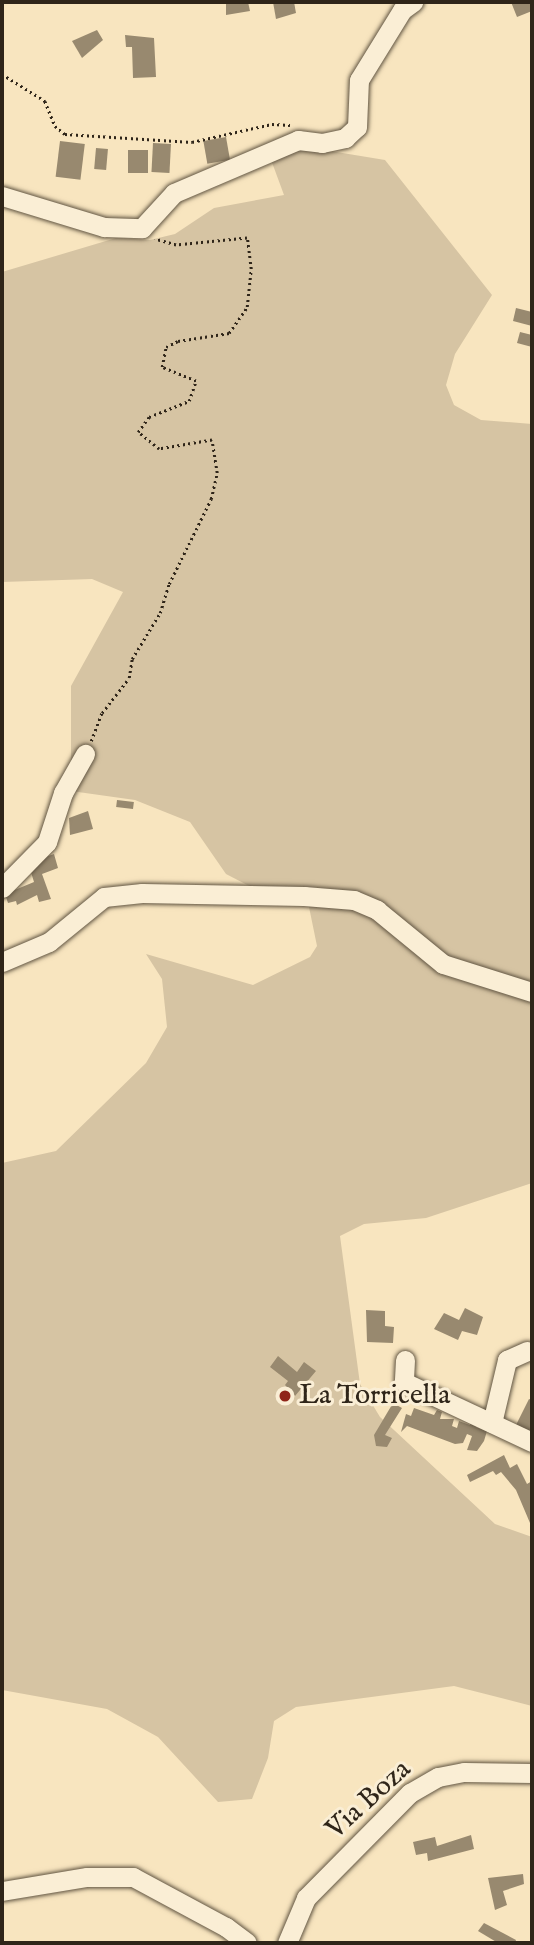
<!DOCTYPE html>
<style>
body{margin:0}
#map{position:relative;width:534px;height:1945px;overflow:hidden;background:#f8e5bf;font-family:"IM FELL English",serif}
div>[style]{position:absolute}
.green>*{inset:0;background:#d6c4a3}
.building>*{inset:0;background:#98896f;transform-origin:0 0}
.path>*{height:2.5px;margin-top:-1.25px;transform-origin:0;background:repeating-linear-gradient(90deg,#2f2519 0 2px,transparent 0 5.5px)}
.roads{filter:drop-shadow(0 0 2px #615542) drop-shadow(0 0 2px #615542)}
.minor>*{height:19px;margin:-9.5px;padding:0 9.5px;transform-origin:9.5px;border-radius:9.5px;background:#faeed5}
.dots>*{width:19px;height:19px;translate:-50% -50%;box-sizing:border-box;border:4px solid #faeed5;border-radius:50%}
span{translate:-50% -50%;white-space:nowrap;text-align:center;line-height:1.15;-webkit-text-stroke:6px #faeed5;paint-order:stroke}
.poi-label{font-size:28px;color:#2f2519}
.left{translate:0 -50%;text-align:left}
.street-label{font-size:28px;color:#2f2519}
.frame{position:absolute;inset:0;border:4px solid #2f2519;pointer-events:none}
</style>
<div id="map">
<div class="green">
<i style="clip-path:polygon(300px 146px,385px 160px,492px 295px,455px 354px,446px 385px,454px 405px,481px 420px,532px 424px,532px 1183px,426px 1218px,364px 1224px,340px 1236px,360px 1384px,380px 1417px,495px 1524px,532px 1537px,532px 1706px,454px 1686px,296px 1707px,274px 1721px,268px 1758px,252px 1799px,218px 1802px,158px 1737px,107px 1709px,2px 1690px,2px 1163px,56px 1151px,146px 1063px,167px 1027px,162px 979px,146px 954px,253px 985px,310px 957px,317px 946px,309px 907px,287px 896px,261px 892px,226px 874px,190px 822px,135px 800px,71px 791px,71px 686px,123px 592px,92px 579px,2px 582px,2px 272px,116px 238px,150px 240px,175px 234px,214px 208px,284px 195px,270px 157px)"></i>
</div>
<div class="building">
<i style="clip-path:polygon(226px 2px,248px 2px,250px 11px,226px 15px)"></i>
<i style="clip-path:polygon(273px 2px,294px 2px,296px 13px,276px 19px)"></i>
<i style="clip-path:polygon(511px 2px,532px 2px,532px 11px,517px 17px)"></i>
<i style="clip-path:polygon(97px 30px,103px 40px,82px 58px,72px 41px)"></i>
<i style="clip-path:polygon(125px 35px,154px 38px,156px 77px,133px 78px,132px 47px,126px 47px)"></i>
<i style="left:226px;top:137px;width:23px;height:23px;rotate:80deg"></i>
<i style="left:60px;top:141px;width:25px;height:36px;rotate:7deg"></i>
<i style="left:153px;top:143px;width:18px;height:29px;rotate:3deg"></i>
<i style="left:96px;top:148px;width:12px;height:21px;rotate:5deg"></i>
<i style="left:128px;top:150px;width:20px;height:23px"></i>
<i style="clip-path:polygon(516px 308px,532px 312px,532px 326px,513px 321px)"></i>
<i style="clip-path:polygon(520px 332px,532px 335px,532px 347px,517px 343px)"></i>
<i style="left:117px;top:800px;width:17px;height:7px;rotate:7deg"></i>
<i style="clip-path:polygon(88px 811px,93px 829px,70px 835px,69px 818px)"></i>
<i style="clip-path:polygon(54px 854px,58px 868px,42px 874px,51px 899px,39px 902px,37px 895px,17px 905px,16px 901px,8px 903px,5px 894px,34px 882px,30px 869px,38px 866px,37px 860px)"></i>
<i style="clip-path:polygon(465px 1308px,483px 1317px,477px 1335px,462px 1331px,458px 1340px,434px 1329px,444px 1313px,459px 1320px)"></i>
<i style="clip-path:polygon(366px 1310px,385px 1311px,385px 1326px,394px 1327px,393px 1343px,367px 1342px)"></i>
<i style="clip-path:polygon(278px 1356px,297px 1372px,304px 1362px,316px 1371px,295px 1396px,285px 1385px,288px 1381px,270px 1367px)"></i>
<i style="clip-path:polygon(529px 1399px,532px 1400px,532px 1435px,515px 1427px)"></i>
<i style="clip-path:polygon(393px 1403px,402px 1408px,385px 1435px,392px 1438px,387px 1447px,376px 1446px,374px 1435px)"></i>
<i style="clip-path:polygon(414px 1408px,434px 1415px,437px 1410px,442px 1412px,440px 1419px,454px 1419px,452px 1426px,457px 1428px,459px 1421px,470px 1425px,472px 1421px,479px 1422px,476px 1427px,487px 1431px,484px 1441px,477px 1451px,467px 1450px,472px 1436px,467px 1434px,463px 1443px,455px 1444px,407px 1426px,401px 1432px,406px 1414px,411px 1416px)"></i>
<i style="clip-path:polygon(504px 1455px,510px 1468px,517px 1464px,527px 1484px,532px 1481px,530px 1523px,516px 1490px,501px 1472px,496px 1475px,493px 1471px,470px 1482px,467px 1475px)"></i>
<i style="clip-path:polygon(471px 1835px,474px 1849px,428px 1861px,427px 1853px,416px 1855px,413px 1842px,435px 1837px,437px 1846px)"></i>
<i style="clip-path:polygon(523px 1874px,524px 1884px,503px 1891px,507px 1905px,495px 1910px,488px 1878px)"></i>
<i style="clip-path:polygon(484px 1923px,516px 1940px,515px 1943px,498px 1943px,478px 1931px)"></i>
</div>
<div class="path">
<i style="left:2px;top:74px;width:51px;rotate:32.1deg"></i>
<i style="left:45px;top:101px;width:27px;rotate:68deg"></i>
<i style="left:55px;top:126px;width:13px;rotate:39deg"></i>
<i style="left:65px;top:134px;width:127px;rotate:3.6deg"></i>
<i style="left:192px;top:142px;width:82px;rotate:-12.7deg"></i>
<i style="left:272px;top:124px;width:18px;rotate:3deg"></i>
<i style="left:91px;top:741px;width:30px;rotate:-69deg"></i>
<i style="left:102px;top:713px;width:44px;rotate:-52.4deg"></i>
<i style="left:129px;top:678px;width:19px;rotate:-81deg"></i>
<i style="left:132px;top:659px;width:54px;rotate:-58.7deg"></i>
<i style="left:160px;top:613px;width:30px;rotate:-73deg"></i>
<i style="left:169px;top:584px;width:95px;rotate:-63.7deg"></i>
<i style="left:211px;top:499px;width:27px;rotate:-77deg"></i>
<i style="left:217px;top:473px;width:33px;rotate:-99deg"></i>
<i style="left:212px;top:440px;width:54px;rotate:170.4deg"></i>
<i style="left:159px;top:449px;width:27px;rotate:-141deg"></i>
<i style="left:138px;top:432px;width:19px;rotate:-54deg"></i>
<i style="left:149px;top:417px;width:43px;rotate:-21.8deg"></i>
<i style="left:189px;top:401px;width:21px;rotate:-71deg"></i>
<i style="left:196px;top:381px;width:37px;rotate:-158deg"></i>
<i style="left:162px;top:367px;width:20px;rotate:-79deg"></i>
<i style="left:166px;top:347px;width:13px;rotate:-27deg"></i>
<i style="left:178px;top:341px;width:52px;rotate:-8.9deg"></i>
<i style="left:229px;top:333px;width:32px;rotate:-55deg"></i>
<i style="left:247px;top:307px;width:38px;rotate:-84deg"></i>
<i style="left:251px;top:269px;width:31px;rotate:-97deg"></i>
<i style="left:247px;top:238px;width:71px;rotate:174.4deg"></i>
<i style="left:176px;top:245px;width:22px;rotate:-164deg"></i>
</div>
<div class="roads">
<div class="minor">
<i style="left:2px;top:196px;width:107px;rotate:16.9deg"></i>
<i style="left:104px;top:227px;width:38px;rotate:2deg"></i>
<i style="left:142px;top:228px;width:47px;rotate:-47.6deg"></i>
<i style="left:174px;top:193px;width:135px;rotate:-23.1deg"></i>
<i style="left:298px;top:140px;width:24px;rotate:7deg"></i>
<i style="left:322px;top:143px;width:24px;rotate:-12deg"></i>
<i style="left:345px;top:138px;width:16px;rotate:-43deg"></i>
<i style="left:357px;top:127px;width:47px;rotate:-87.6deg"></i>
<i style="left:359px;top:80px;width:82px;rotate:-58.4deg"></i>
<i style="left:402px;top:10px;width:14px;rotate:-36deg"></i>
<i style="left:2px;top:888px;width:64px;rotate:-45.6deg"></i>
<i style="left:47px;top:842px;width:52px;rotate:-71.9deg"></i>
<i style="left:63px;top:793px;width:45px;rotate:-60.6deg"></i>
<i style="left:2px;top:962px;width:51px;rotate:-23.1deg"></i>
<i style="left:49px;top:942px;width:71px;rotate:-39.3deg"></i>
<i style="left:104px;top:897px;width:38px;rotate:-6deg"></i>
<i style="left:142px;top:893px;width:162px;rotate:1.1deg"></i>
<i style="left:304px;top:896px;width:50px;rotate:4.6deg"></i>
<i style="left:354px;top:900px;width:25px;rotate:23deg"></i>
<i style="left:377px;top:910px;width:85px;rotate:39.3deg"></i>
<i style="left:443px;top:964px;width:93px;rotate:17.5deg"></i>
<i style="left:405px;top:1360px;width:22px;rotate:93deg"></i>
<i style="left:404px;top:1382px;width:141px;rotate:25.1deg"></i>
<i style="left:492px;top:1423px;width:65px;rotate:-76.6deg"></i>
<i style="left:507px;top:1360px;width:22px;rotate:-24deg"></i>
<i style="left:2px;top:1891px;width:86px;rotate:-9.4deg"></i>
<i style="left:87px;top:1877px;width:46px"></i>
<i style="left:133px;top:1877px;width:106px;rotate:28.3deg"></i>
<i style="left:226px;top:1927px;width:26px;rotate:37deg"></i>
<i style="left:287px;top:1943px;width:49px;rotate:-67.1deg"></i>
<i style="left:306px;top:1898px;width:148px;rotate:-45.3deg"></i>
<i style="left:410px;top:1793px;width:32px;rotate:-30deg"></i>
<i style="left:438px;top:1777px;width:26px;rotate:-11deg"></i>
<i style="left:464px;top:1772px;width:68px;rotate:0.8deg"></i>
</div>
</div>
<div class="dots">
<i style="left:285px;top:1396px;background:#8f2418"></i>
</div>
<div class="poi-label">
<span class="left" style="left:299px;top:1396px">La Torricella</span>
</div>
<div class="street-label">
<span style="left:369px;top:1800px;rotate:-42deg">Via Boza</span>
</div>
<div class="frame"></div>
</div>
